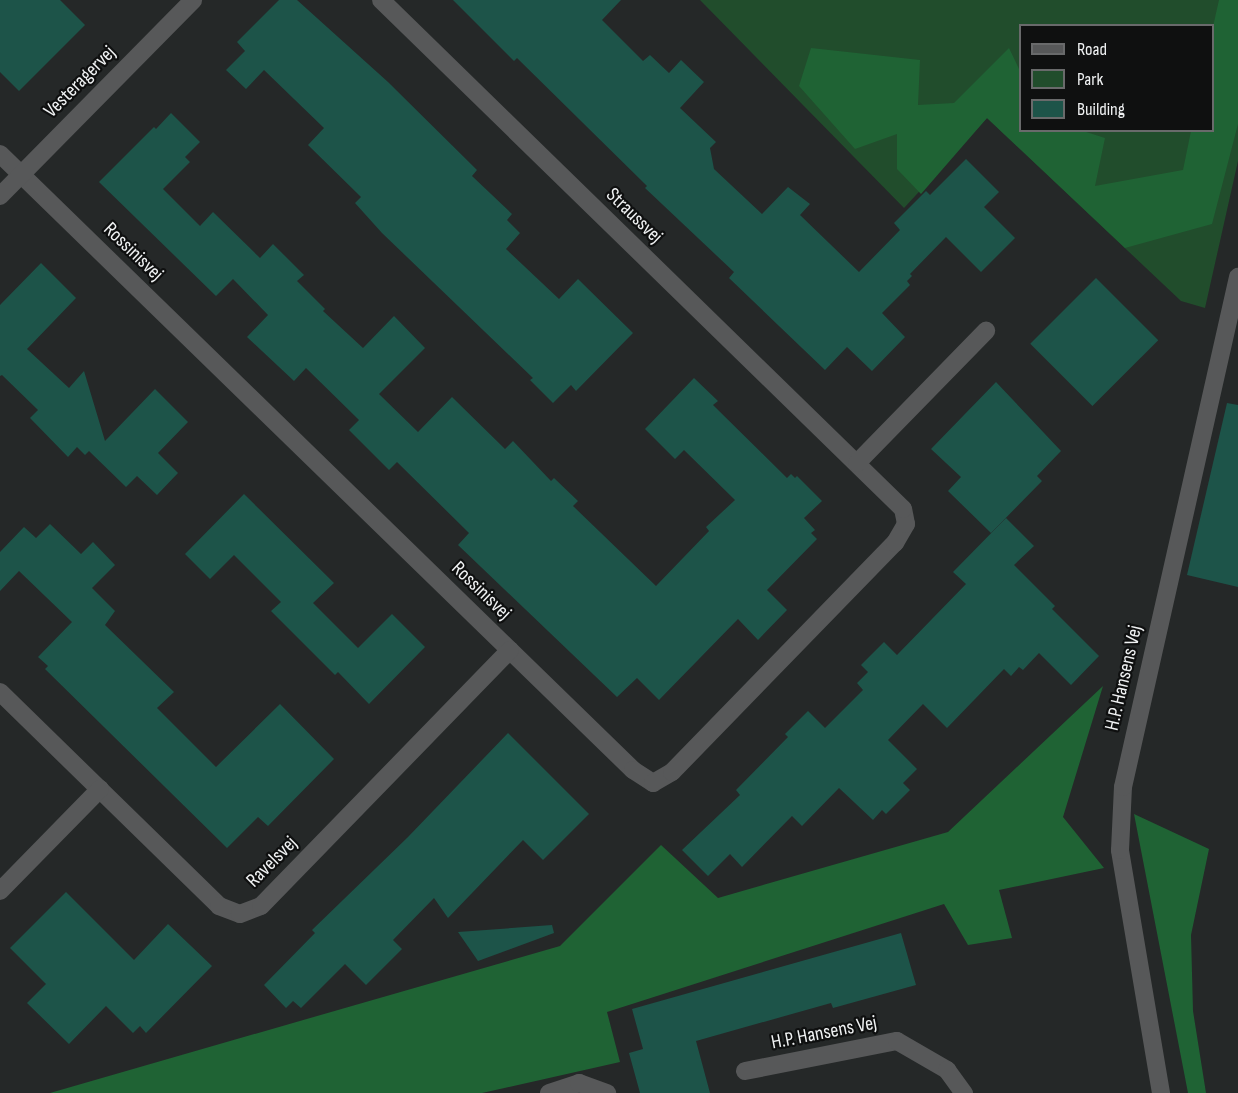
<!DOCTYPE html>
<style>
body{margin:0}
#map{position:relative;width:1238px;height:1093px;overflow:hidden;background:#252828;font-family:"Sofia Sans Condensed",sans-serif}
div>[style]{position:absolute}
.green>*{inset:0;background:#214d2c}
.forest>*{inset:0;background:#1f6334}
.building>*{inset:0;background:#1d5449;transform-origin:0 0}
.minor>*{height:18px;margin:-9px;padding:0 9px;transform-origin:9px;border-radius:9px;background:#575859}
span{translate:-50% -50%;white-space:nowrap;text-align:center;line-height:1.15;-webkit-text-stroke:4.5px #0f1010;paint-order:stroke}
.street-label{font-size:20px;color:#f0f2f3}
.legend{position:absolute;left:1019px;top:24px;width:195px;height:108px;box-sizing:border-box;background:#0f1010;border:2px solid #696a6b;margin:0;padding:8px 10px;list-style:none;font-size:18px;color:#f0f2f3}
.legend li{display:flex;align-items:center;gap:12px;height:30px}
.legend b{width:30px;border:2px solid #696a6b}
</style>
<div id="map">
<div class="green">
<i style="clip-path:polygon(evenodd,700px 0,1238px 0,1238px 161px,1205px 308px,1181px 301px,987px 118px,904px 208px,700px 0,1020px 26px,1212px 26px,1212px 130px,1020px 130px,1020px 26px)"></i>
</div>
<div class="forest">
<i style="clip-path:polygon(1219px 0,1238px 0,1238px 124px,1212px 224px,1125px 248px,987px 118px,921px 194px,897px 169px,897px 134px,855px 149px,799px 86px,811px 48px,920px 60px,918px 105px,954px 103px,1009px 48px,1020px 71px,1020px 130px,1083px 131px,1105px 138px,1095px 186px,1183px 170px,1191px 131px,1212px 130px,1212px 31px)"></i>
<i style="clip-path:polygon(1103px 686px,1063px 817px,1104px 868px,999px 890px,1012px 938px,968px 945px,944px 904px,607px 1012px,620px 1062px,482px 1093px,50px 1093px,560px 946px,661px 845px,718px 898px,948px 832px)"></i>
<i style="clip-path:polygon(1134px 814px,1209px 849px,1191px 935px,1193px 1011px,1206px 1093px,1188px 1093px)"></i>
</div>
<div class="building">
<i style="clip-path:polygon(0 0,60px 0,85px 25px,19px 91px,0 72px)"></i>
<i style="clip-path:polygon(279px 0,297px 0,388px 82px,477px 170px,472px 176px,512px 214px,507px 220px,520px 233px,506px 249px,559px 299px,578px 279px,633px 333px,576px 391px,571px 385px,553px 403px,530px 380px,533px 378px,382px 233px,355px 203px,361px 197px,308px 145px,324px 128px,264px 70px,246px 89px,226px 70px,245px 51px,237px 42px)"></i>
<i style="clip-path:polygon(453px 0,621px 0,602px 20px,643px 61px,650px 55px,669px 73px,681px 60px,704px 82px,680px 108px,716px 142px,710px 148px,714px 169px,762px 214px,788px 187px,810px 204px,800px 215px,859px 272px,900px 230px,894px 223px,926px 191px,930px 195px,966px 159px,999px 192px,984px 207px,1015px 238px,981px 272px,946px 237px,910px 274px,912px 276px,907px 281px,910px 285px,882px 313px,905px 337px,872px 371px,847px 347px,825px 370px,729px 278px,734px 272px,645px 188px,647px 186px,517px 58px,514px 61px)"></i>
<i style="clip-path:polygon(171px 113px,200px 142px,185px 157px,190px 162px,163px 189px,200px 226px,213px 212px,260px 258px,273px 244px,304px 275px,297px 281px,325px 309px,323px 311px,363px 348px,394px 316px,425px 348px,379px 394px,418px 432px,452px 397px,505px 449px,513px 441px,551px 481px,554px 478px,578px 501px,573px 506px,656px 586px,709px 531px,706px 527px,735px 500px,684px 450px,675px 459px,645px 429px,694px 378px,718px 401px,713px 405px,787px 478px,791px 474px,795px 478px,797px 476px,822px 501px,804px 518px,815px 530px,811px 533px,817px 539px,767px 590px,787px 610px,758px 640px,738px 619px,659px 700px,637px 678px,617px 697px,458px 545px,469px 533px,397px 462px,389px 470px,349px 430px,359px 420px,306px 368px,294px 381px,247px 337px,268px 315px,233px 279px,216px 296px,99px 182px,154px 127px,156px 129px)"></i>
<i style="clip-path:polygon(41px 263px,76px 298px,27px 349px,69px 388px,84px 371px,105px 441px,155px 389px,188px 422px,158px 453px,178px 473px,157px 495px,137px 476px,126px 487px,89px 451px,85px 455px,77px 447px,68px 457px,30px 418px,38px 410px,2px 375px,0 376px,0 305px)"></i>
<i style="left:1096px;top:278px;width:88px;height:93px;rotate:45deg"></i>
<i style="clip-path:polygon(996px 382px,1061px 451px,1037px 476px,1042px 481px,991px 533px,948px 491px,961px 477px,931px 449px)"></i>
<i style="clip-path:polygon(1227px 403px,1238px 405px,1238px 587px,1187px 575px)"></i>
<i style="clip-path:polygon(244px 494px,334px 583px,313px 603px,358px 648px,392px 614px,425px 647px,369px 704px,338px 672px,335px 675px,271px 611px,281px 602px,234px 555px,210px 579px,185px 554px)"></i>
<i style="clip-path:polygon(1006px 518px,1034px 546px,1014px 565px,1055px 606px,1052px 609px,1099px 656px,1071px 685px,1039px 653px,1023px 670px,1019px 667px,1011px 676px,1004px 669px,947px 728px,923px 704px,888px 740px,917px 769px,903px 783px,910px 790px,886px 814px,882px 810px,873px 820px,839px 788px,802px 826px,792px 816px,742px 867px,730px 854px,708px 876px,682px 850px,740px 795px,736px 790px,788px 737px,785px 734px,808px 711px,825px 728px,863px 690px,857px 683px,868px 672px,861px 665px,884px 642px,897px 655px,966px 584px,953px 572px)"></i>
<i style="clip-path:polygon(50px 524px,81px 554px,93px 542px,115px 565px,92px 588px,115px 611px,105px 625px,174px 692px,157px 708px,216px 767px,280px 704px,334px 759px,268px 826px,258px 817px,227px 848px,45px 669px,48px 666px,38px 657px,72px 622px,19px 571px,0 591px,0 552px,24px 527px,36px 538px)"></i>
<i style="clip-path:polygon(508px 733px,589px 814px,543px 860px,523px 840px,448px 918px,434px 898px,393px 940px,402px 949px,366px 985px,345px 964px,301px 1008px,293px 1001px,286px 1008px,264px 985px,315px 933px,312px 930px,408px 837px)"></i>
<i style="clip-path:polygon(66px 892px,134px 960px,168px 924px,212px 966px,146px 1033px,140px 1026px,133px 1033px,106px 1006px,69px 1044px,27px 1003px,46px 984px,10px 948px)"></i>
<i style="clip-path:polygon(552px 925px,554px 933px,478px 961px,458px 932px)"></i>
<i style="clip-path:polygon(901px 933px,916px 985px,833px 1008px,831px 1003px,696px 1041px,710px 1093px,640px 1093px,629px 1053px,643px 1049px,632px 1009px)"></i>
</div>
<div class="minor">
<i style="left:0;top:154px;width:883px;rotate:44.22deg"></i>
<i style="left:633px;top:770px;width:24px;rotate:33deg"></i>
<i style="left:653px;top:783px;width:22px;rotate:-30deg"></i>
<i style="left:672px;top:772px;width:320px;rotate:-45.8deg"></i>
<i style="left:895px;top:543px;width:22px;rotate:-60deg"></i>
<i style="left:906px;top:524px;width:15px;rotate:-101deg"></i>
<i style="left:903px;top:509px;width:729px;rotate:-135.72deg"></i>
<i style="left:0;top:196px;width:275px;rotate:-45.4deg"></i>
<i style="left:857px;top:463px;width:185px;rotate:-45.7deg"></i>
<i style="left:0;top:692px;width:306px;rotate:44.3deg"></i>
<i style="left:219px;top:906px;width:22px;rotate:21deg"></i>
<i style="left:240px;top:914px;width:22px;rotate:-21deg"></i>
<i style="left:261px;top:906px;width:357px;rotate:-45.8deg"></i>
<i style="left:0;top:891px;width:143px;rotate:-45.6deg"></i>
<i style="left:745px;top:1071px;width:155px;rotate:-11.2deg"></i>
<i style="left:897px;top:1041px;width:58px;rotate:30.1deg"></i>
<i style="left:947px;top:1070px;width:29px;rotate:54deg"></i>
<i style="left:549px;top:1093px;width:32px;rotate:-18deg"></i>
<i style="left:579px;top:1083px;width:30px;rotate:20deg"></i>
<i style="left:1161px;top:1093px;width:246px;rotate:-99.6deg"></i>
<i style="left:1120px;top:850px;width:63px;rotate:-87.3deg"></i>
<i style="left:1123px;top:787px;width:523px;rotate:-77.29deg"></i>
</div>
<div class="street-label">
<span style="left:80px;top:82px;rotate:-45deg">Vesteragervej</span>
<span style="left:634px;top:216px;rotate:44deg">Straussvej</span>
<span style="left:133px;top:252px;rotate:44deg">Rossinisvej</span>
<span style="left:481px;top:591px;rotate:44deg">Rossinisvej</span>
<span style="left:1124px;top:678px;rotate:-77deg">H.P. Hansens Vej</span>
<span style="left:272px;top:862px;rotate:-45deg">Ravelsvej</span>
<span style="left:824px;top:1033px;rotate:-11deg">H.P. Hansens Vej</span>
</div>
<ul class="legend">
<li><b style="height:8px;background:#575859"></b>Road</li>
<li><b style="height:16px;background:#214d2c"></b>Park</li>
<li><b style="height:16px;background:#1d5449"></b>Building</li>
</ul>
</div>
